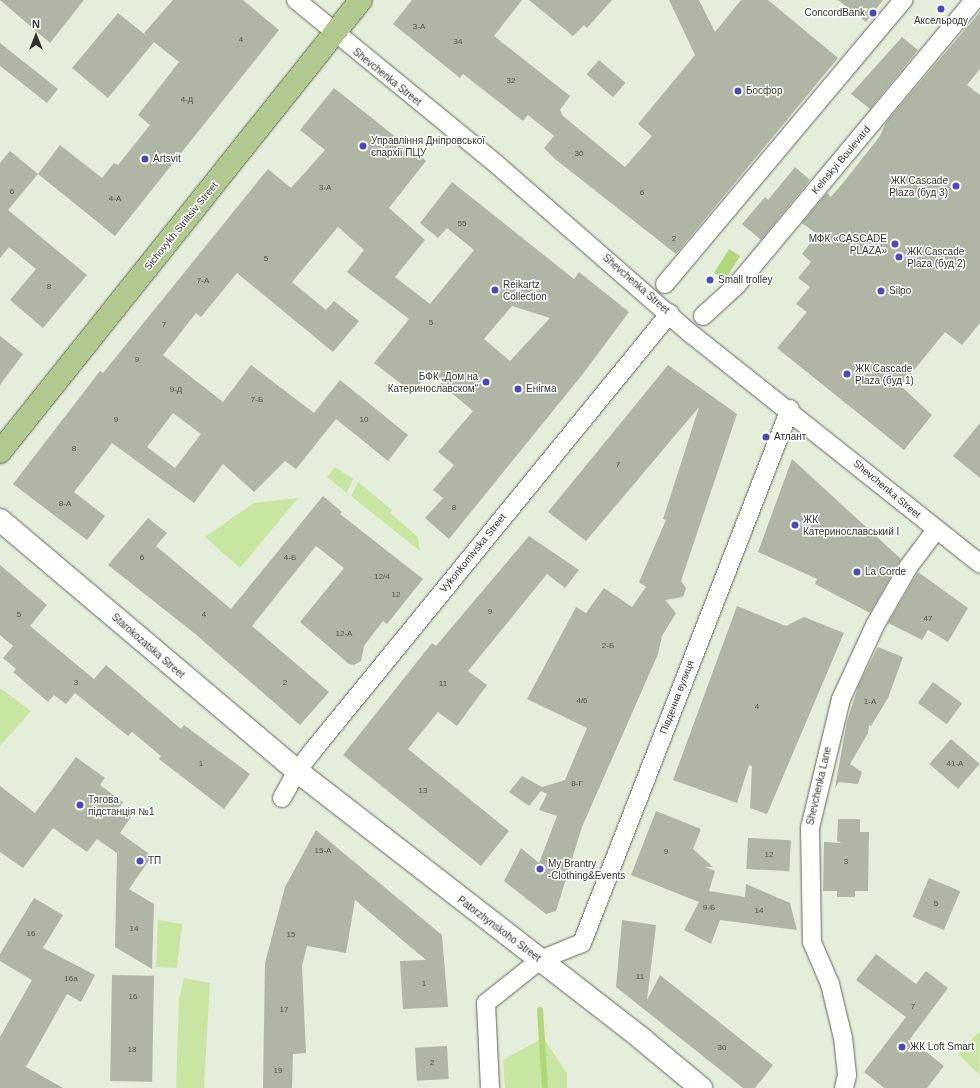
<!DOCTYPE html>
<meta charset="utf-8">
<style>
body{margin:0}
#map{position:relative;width:980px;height:1088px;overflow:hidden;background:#e5eddb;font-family:Helvetica,sans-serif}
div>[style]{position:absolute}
.green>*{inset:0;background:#c8e6a2}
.water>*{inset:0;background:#b1d77b;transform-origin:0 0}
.stream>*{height:6px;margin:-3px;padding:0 3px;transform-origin:3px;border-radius:3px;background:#b1d77b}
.building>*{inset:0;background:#afb6a5;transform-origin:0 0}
.roads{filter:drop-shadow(0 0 1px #606858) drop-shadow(0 0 1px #606858)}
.street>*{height:18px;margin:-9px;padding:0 9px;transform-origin:9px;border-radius:9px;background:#fff}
.secondary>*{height:22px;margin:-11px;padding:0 11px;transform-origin:11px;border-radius:11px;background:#fff}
.primary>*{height:22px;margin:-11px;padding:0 11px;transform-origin:11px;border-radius:11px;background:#b1c88e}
.dots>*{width:11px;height:11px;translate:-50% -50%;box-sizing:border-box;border:2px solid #fff;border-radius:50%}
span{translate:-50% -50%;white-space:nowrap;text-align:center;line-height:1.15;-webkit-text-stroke:3px #fff;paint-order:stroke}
.number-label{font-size:8px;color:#4f544a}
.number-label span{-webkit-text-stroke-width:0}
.poi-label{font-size:10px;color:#2f332c}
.right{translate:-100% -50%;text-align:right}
.left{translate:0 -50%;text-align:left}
.street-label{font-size:10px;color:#2f332c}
.north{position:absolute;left:16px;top:16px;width:40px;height:40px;-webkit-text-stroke:3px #fff;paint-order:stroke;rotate:0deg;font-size:11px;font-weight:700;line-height:16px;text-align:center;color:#2f332c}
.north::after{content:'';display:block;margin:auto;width:14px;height:18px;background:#2f332c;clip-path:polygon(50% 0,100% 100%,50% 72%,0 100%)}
</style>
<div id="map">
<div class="green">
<i style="clip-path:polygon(335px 467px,353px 479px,347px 493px,327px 477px)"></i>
<i style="clip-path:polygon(358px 482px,392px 510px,390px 513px,418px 537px,420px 551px,351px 496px)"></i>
<i style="clip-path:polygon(298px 498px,240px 568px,205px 537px,254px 503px)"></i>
<i style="clip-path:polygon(0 688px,31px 711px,0 746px)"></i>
<i style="clip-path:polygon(158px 920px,182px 924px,177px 968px,156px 967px)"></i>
<i style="clip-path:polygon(184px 978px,210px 983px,204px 1088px,176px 1088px,179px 999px)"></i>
<i style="clip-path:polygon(979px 1032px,980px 1034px,979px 1074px,958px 1054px)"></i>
<i style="clip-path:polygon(543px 1038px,567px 1073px,567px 1088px,505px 1088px,503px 1060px)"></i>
</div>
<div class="water">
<i style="left:729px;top:249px;width:13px;height:28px;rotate:32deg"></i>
</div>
<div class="stream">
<i style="left:540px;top:1010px;width:78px;rotate:86.3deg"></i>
</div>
<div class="building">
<i style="clip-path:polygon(0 0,84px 0,50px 43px)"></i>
<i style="clip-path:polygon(173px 0,243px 0,279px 30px,115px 236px,38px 174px,60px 145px,102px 178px,114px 163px,118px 165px,150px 125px,138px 115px,179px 62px,154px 42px,108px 98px,72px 68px,118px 13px,148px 37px,144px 33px)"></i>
<i style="clip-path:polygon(412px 0,522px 0,494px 36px,570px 96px,560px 110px,563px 116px,625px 167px,652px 136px,638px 124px,695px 55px,669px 0,699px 0,715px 32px,741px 0,768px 0,838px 58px,676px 254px,555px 159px,544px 148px,554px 136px,528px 115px,523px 121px,463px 74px,460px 78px,393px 24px)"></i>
<i style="clip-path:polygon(529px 0,612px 0,587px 28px,584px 25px,573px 36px)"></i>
<i style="clip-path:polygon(838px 0,883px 0,866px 22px)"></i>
<i style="clip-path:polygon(980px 12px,980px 69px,967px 85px,980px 95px,980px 323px,962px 345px,945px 332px,901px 386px,932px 415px,904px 450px,777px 348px,807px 312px,796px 304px,810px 287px,798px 278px,811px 262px,802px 254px,817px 234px,802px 223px,827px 193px,831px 197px,847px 178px,880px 136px,886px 122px)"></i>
<i style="clip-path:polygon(902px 37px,918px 50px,870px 109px,851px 94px)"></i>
<i style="clip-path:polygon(0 43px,58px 89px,47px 103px,0 66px)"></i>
<i style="left:599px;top:60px;width:35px;height:19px;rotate:41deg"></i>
<i style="clip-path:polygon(evenodd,334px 88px,426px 161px,389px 208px,425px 240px,395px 277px,430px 304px,474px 250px,447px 228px,438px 238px,420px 223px,452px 182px,574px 279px,579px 272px,629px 312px,582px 375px,449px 539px,425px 518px,443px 498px,433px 490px,454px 465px,438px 452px,473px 411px,428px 373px,413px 393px,374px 363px,409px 319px,347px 272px,364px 250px,338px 227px,292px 282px,326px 310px,334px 301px,359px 321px,333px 352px,237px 273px,201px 317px,196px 313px,163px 355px,223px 402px,251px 365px,314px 413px,340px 380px,408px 435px,388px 461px,336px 419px,296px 469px,285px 461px,254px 492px,223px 464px,194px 503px,112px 443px,74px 492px,105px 516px,87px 540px,13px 484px,100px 371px,103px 373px,268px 169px,291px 188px,325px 150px,300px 130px,334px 88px,512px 306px,550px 318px,510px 361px,484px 339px,512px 306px,334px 88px,173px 413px,201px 434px,175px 468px,147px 447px,173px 413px)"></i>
<i style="clip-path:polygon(10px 151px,38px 174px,8px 210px,87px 275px,43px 328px,10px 300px,36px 269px,9px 247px,0 258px,0 163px)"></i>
<i style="clip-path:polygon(795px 167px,810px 180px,761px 240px,742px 224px,765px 197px,768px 200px)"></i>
<i style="clip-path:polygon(0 336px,23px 354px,0 385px)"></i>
<i style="clip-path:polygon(668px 365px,737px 414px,681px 581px,686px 588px,683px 597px,665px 600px,676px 613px,662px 636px,658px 654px,582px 827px,556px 911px,546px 914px,504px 881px,521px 848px,539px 863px,557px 816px,539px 810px,547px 794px,541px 791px,529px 806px,509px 792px,522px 776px,542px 787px,565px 780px,587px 728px,527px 699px,576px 607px,586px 613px,604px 588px,632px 607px,646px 587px,639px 582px,666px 520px,663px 519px,699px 407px,586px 541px,548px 512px)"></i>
<i style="clip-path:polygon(980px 423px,980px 478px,953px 456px)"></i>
<i style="clip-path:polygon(792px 459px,901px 559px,870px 613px,815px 584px,817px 579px,758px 552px)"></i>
<i style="clip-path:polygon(323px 496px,342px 512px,340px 514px,423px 579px,387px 624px,383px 621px,364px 646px,361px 661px,354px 665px,349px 664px,300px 622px,344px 568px,316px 546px,252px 626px,329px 692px,300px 725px,194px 633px,108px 565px,148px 518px,167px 533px,156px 546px,231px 609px)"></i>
<i style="clip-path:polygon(529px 536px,579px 570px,565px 588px,547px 574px,468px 671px,487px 685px,457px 726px,438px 712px,408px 749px,509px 831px,481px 866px,343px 755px,432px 643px,436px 646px)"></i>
<i style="clip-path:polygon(0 565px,47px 605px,30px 626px,65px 655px,94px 679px,106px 665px,181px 729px,184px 725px,250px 774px,224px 809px,159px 759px,161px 756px,132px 732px,128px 736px,75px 693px,66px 704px,54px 695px,48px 702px,13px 672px,16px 669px,3px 658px,13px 646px,0 635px)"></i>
<i style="clip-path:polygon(918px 572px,968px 608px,948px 642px,928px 630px,922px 640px,888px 623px)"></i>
<i style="clip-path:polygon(737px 606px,786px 626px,804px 617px,844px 633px,767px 814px,750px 808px,752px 766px,749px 765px,737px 803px,673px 780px)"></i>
<i style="clip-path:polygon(878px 647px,903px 657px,888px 698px,871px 726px,869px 725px,868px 733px,850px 764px,862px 772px,858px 784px,839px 782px,835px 788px,847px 721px,859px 684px)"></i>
<i style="left:933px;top:682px;width:36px;height:26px;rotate:36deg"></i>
<i style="left:951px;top:739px;width:38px;height:33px;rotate:41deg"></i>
<i style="clip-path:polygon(76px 757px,105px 778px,100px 785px,123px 802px,119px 808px,131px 817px,120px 833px,152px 856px,129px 889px,154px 904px,152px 969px,115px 947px,117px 853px,97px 839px,87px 852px,53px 828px,23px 868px,0 852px,0 786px,35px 813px)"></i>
<i style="clip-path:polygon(656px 811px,701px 829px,693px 849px,713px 867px,705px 867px,715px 871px,709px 891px,745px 897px,746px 884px,790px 903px,797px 930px,720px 920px,711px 944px,684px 930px,699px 902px,631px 875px)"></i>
<i style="clip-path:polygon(838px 819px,860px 819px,860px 832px,869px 832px,868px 891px,855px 891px,855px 897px,837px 897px,837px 891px,823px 891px,824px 842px,842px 843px,837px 841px)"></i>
<i style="clip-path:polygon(316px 830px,442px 935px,448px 1007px,403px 1009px,400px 961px,426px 960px,355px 900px,346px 953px,307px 946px,302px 966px,306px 1053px,293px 1054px,292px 1088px,263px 1088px,265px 963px,285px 887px)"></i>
<i style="left:748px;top:838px;width:43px;height:31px;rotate:3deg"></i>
<i style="left:929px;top:878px;width:34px;height:42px;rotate:23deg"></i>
<i style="clip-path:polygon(34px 898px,63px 915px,43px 948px,95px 975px,81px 1002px,67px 994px,26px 1067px,63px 1088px,0 1088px,0 1037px,32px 980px,0 961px,0 954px)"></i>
<i style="clip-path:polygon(622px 920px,656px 925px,647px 1000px,660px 975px,773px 1065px,755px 1088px,743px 1088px,616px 987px)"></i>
<i style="clip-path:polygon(876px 954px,916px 984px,926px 971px,948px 988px,910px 1039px,944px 1066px,927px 1088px,884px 1088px,864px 1072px,906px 1017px,856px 980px)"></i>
<i style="left:112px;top:975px;width:42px;height:106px;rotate:1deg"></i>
<i style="left:447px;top:1046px;width:33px;height:32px;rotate:87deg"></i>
</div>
<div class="roads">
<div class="street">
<i style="left:296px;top:0;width:257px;rotate:39.3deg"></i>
<i style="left:495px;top:163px;width:259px;rotate:41.1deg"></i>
<i style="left:690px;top:333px;width:371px;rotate:38.5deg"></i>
<i style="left:665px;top:284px;width:371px;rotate:-50deg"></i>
<i style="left:703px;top:316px;width:45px;rotate:-42.3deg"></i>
<i style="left:736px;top:286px;width:372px;rotate:-50.2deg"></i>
<i style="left:282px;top:798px;width:31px;rotate:-61deg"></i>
<i style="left:297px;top:771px;width:29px;rotate:-52deg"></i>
<i style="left:315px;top:748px;width:561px;rotate:-50.78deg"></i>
<i style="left:490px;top:1088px;width:85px;rotate:-92.7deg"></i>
<i style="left:486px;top:1003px;width:69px;rotate:-38.5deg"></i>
<i style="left:540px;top:960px;width:45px;rotate:-22deg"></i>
<i style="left:582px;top:943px;width:573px;rotate:-68.72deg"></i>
<i style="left:844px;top:1088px;width:13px;rotate:-77deg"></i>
<i style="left:847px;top:1075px;width:37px;rotate:-96deg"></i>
<i style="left:843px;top:1038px;width:56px;rotate:-103.5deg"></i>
<i style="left:830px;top:984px;width:46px;rotate:-113.2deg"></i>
<i style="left:812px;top:942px;width:114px;rotate:-91deg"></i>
<i style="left:810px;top:828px;width:133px;rotate:-76.5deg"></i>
<i style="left:841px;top:699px;width:81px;rotate:-65.3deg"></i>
<i style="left:875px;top:625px;width:68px;rotate:-60deg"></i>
<i style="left:909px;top:566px;width:45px;rotate:-53.1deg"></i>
</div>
<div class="secondary">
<i style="left:0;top:520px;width:389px;rotate:40.2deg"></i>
<i style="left:297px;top:771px;width:437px;rotate:37.8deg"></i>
<i style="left:642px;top:1039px;width:77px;rotate:39.7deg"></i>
</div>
<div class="primary">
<i style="left:0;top:452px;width:578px;rotate:-51.39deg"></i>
</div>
</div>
<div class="dots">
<i style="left:941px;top:9px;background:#4948be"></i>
<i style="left:873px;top:13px;background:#4948be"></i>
<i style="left:738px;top:91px;background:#4948be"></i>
<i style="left:363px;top:146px;background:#4948be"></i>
<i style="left:145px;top:159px;background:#4948be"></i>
<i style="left:956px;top:186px;background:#4948be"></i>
<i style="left:895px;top:244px;background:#4948be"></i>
<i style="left:899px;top:257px;background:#4948be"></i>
<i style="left:710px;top:280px;background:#4948be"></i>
<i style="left:495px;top:290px;background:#4948be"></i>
<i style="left:881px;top:291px;background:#4948be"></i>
<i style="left:847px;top:374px;background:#4948be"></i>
<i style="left:486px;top:382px;background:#4948be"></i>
<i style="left:518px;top:389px;background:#4948be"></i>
<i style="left:766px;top:437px;background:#4948be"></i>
<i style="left:795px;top:525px;background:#4948be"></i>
<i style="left:857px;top:572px;background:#4948be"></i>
<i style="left:80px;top:805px;background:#4948be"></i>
<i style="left:140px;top:861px;background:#4948be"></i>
<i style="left:540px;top:869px;background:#4948be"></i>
<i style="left:902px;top:1047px;background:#4948be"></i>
</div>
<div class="number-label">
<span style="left:419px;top:27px">3-А</span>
<span style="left:241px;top:40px">4</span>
<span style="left:458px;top:42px">34</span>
<span style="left:511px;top:81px">32</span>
<span style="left:187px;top:100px">4-Д</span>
<span style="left:579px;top:154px">30</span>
<span style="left:325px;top:188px">3-А</span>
<span style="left:12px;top:192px">6</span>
<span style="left:642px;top:193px">6</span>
<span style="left:115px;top:199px">4-А</span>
<span style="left:462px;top:224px">55</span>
<span style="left:674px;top:239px">2</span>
<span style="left:266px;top:259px">5</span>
<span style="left:203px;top:281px">7-А</span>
<span style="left:49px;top:287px">8</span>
<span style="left:431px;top:323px">5</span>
<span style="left:164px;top:325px">7</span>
<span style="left:137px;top:360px">9</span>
<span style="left:176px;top:390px">9-Д</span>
<span style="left:257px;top:400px">7-Б</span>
<span style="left:116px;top:420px">9</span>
<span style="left:364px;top:420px">10</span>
<span style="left:74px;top:449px">8</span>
<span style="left:618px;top:465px">7</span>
<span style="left:65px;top:504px">8-А</span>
<span style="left:454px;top:508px">8</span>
<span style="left:142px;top:558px">6</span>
<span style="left:290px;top:558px">4-Б</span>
<span style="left:382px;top:577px">12/4</span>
<span style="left:396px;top:595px">12</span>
<span style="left:490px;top:612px">9</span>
<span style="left:19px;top:615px">5</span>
<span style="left:204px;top:615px">4</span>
<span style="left:928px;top:619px">47</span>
<span style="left:344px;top:634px">12-А</span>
<span style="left:608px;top:646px">2-Б</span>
<span style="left:76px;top:683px">3</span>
<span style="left:285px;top:683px">2</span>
<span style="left:443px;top:684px">11</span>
<span style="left:582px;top:701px">4/6</span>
<span style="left:870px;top:702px">1-А</span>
<span style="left:757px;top:707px">4</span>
<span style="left:201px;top:764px">1</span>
<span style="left:955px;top:764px">41-А</span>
<span style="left:577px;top:784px">8-Г</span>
<span style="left:423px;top:791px">13</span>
<span style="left:323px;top:851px">15-А</span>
<span style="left:666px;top:852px">9</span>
<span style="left:769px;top:855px">12</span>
<span style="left:846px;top:862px">3</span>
<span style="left:936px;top:904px">5</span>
<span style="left:709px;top:908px">9-Б</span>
<span style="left:759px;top:911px">14</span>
<span style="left:134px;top:929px">14</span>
<span style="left:31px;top:934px">16</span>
<span style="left:291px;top:935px">15</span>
<span style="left:640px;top:977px">11</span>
<span style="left:71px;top:979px">16а</span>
<span style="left:424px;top:984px">1</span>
<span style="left:133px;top:997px">16</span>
<span style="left:913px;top:1007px">7</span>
<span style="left:284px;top:1010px">17</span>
<span style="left:722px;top:1048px">30</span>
<span style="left:132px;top:1050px">18</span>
<span style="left:432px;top:1063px">2</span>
<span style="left:278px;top:1071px">19</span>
</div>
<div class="poi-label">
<span class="right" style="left:865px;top:13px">ConcordBank</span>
<span style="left:941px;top:21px">Аксельроду</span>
<span class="left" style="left:746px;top:91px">Босфор</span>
<span class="left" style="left:371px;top:146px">Управління Дніпровської<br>єпархії ПЦУ</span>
<span class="left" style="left:153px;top:159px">Artsvit</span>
<span class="right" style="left:948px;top:186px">ЖК Cascade<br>Plaza (буд 3)</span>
<span class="right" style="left:887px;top:244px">МФК «CASCADE<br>PLAZA»</span>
<span class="left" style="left:907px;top:257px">ЖК Cascade<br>Plaza (буд 2)</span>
<span class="left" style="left:718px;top:280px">Small trolley</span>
<span class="left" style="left:503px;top:290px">Reikartz<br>Collection</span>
<span class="left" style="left:889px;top:291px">Silpo</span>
<span class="left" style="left:855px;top:374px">ЖК Cascade<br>Plaza (буд 1)</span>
<span class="right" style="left:478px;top:382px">БФК „Дом на<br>Катеринославском“</span>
<span class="left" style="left:526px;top:389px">Енігма</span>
<span class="left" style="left:774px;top:437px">Атлант</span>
<span class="left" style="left:803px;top:525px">ЖК<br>Катеринославський I</span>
<span class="left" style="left:865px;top:572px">La Corde</span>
<span class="left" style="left:88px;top:805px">Тягова<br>підстанція №1</span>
<span class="left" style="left:148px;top:861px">ТП</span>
<span class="left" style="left:548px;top:869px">My Brantry<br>-Clothing&amp;Events</span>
<span class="left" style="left:910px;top:1047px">ЖК Loft Smart</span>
</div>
<div class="street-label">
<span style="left:387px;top:77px;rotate:39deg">Shevchenka Street</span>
<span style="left:841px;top:160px;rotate:-50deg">Kelnskyi Boulevard</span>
<span style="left:181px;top:226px;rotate:-51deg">Sichovykh Striltsiv Street</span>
<span style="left:636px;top:284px;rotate:41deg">Shevchenka Street</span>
<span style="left:887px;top:489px;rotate:40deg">Shevchenka Street</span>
<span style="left:473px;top:553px;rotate:-51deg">Vykonkomivska Street</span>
<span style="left:148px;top:646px;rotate:41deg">Starokozatska Street</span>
<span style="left:677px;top:697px;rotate:-69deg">Південна вулиця</span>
<span style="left:819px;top:786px;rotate:-77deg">Shevchenka Lane</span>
<span style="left:499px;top:929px;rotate:37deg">Patorzhynskoho Street</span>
</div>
<div class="north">N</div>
</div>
